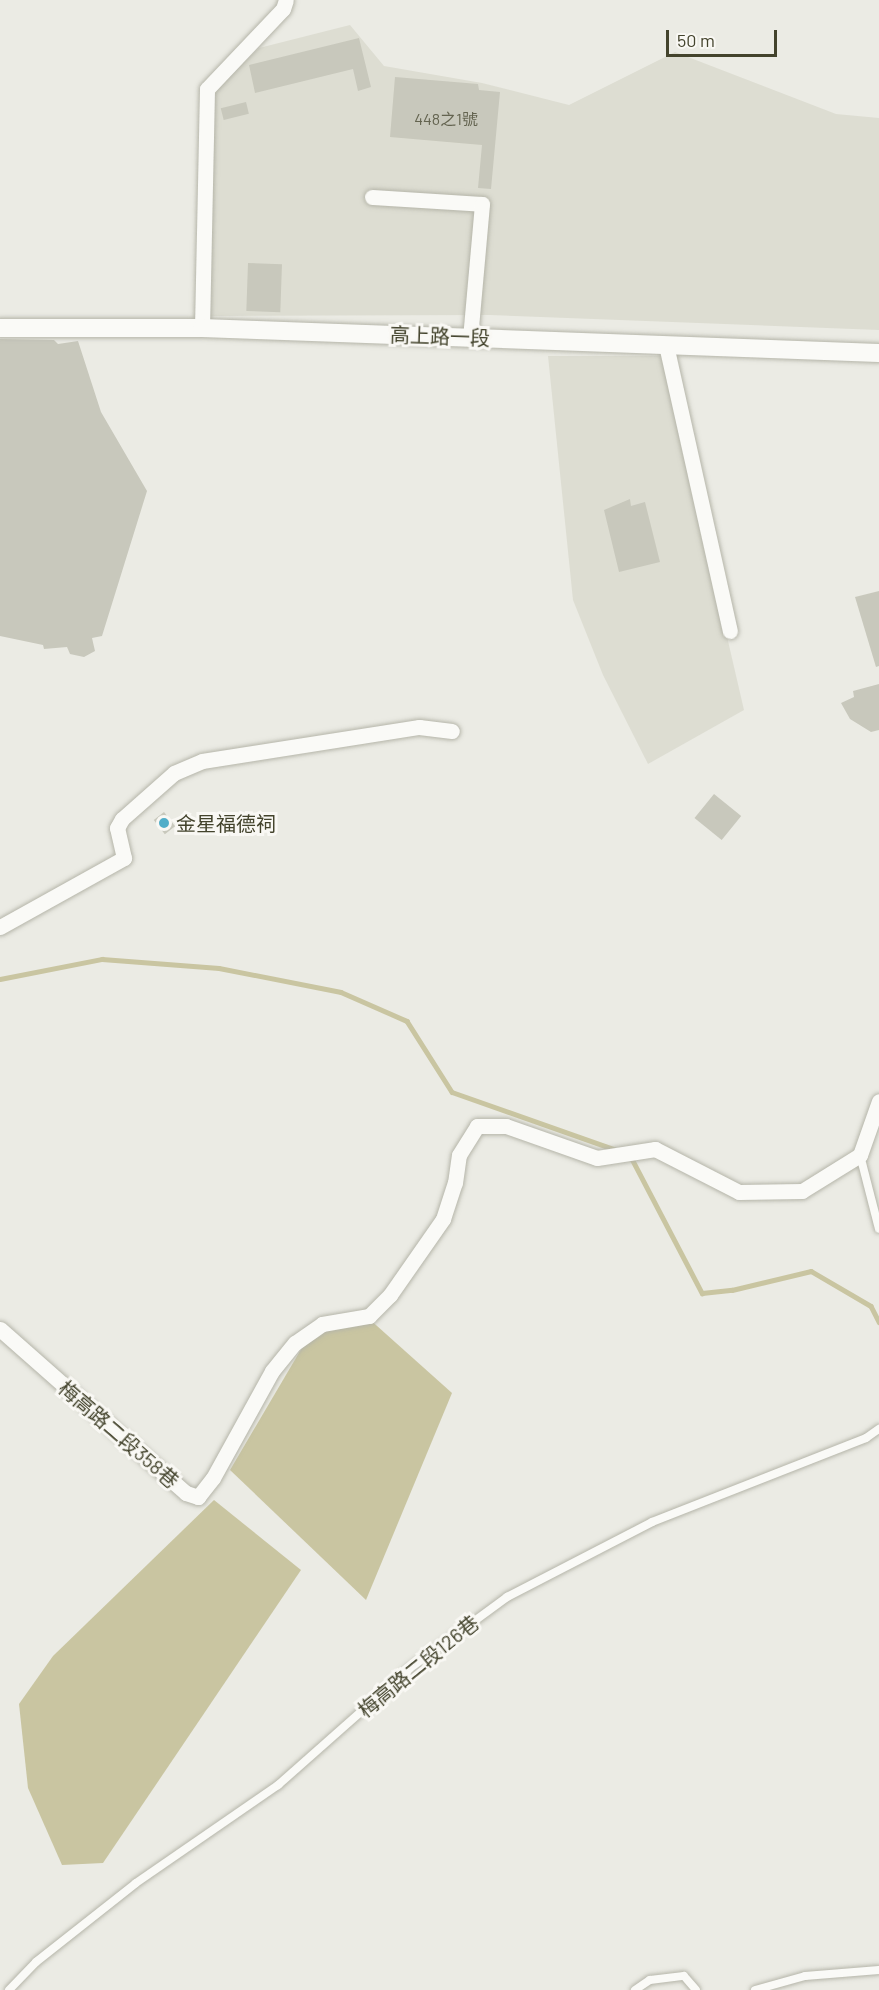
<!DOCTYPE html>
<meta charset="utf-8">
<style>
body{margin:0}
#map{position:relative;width:879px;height:1990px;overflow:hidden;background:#ebebe4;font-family:Barlow,"Noto Sans TC",sans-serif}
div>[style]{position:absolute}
.built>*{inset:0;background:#ddddd2}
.water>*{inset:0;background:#c9c5a1}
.stream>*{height:4.5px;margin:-2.25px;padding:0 2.25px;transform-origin:2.25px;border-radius:2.25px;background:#c9c5a1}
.building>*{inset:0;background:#c8c8bc;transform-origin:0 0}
.roads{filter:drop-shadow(0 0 2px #b5b5a9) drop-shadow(0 0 2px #b5b5a9)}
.service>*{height:8px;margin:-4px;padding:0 4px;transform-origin:4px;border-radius:4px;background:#fafaf7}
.minor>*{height:15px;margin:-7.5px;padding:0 7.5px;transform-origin:7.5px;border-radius:7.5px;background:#fafaf7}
.tertiary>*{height:18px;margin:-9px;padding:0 9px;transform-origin:9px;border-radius:9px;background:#fafaf7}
.dots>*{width:16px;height:16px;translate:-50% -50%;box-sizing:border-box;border:3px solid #f9f8f4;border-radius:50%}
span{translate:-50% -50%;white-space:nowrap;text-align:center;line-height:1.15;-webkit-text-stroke:6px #f9f8f4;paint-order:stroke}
.number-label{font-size:16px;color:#646450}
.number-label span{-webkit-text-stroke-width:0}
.street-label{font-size:20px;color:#43432c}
.poi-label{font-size:20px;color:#43432c}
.left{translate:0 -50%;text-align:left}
.scale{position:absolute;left:666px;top:30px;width:111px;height:27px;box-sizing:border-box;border:3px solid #43432c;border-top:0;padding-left:8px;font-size:18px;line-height:21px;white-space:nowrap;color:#43432c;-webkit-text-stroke:4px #f9f8f4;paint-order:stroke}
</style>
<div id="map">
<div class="built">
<i style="clip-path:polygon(350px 25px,384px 66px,482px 83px,569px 105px,675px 52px,836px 114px,879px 118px,879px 330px,490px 315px,211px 316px,213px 91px,259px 48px)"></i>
<i style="clip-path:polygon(548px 356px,662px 356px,744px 710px,648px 764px,603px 675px,573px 600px)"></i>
</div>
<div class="water">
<i style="clip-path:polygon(367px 1317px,452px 1393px,366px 1600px,230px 1470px,313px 1329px)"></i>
<i style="clip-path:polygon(214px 1500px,301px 1570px,103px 1863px,62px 1865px,28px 1788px,19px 1704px,53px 1656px)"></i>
</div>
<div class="stream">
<i style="left:0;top:979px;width:104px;rotate:-11.1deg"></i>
<i style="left:102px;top:959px;width:117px;rotate:4.4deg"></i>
<i style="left:219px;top:968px;width:124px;rotate:11.1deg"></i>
<i style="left:341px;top:992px;width:72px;rotate:23.7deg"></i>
<i style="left:407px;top:1021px;width:84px;rotate:57.6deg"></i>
<i style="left:452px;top:1092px;width:175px;rotate:19.4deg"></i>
<i style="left:630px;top:1155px;width:156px;rotate:62.4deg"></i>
<i style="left:702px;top:1293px;width:30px;rotate:-6deg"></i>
<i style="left:732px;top:1290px;width:81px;rotate:-13.5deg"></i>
<i style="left:811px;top:1271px;width:69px;rotate:30.3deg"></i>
<i style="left:871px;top:1306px;width:18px;rotate:63deg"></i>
</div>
<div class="building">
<i style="clip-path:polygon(359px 38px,371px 87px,358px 91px,353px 69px,255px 93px,249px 65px)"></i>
<i style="clip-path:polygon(395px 77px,478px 84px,479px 90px,500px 92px,491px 189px,478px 188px,482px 145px,390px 137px)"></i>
<i style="left:246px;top:102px;width:12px;height:26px;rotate:76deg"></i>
<i style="left:248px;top:263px;width:34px;height:48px;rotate:2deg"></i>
<i style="clip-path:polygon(0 339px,54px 340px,58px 344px,78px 341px,101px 412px,147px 491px,102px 636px,92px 638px,95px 651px,84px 657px,70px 654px,67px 647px,44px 649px,43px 645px,0 636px)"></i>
<i style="clip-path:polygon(630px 499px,631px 506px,645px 502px,660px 562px,619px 572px,604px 510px)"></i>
<i style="clip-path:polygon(879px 591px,879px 666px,876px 667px,855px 597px)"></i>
<i style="clip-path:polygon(879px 684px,879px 730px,871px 732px,850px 719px,841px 703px,854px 697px,853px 691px)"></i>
<i style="left:714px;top:794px;width:35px;height:31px;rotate:39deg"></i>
<i style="left:164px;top:812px;width:18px;height:13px;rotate:52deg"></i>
</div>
<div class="roads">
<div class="service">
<i style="left:860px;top:1155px;width:76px;rotate:75.6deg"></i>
<i style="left:9px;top:1990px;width:39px;rotate:-46deg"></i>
<i style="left:36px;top:1962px;width:127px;rotate:-38.3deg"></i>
<i style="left:136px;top:1883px;width:173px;rotate:-34.6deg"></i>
<i style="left:278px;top:1785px;width:175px;rotate:-41.5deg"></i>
<i style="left:409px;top:1669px;width:122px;rotate:-36.3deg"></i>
<i style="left:507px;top:1597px;width:163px;rotate:-27.3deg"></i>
<i style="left:652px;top:1522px;width:230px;rotate:-21.4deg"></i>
<i style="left:866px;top:1438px;width:16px;rotate:-35deg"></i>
<i style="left:635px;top:1990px;width:18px;rotate:-34deg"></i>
<i style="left:650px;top:1980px;width:34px;rotate:-7deg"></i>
<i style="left:684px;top:1976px;width:18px;rotate:49deg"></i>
<i style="left:755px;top:1990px;width:52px;rotate:-15.6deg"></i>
<i style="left:805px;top:1976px;width:74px;rotate:-4.6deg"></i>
</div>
<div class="minor">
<i style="left:372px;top:197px;width:110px;rotate:3.6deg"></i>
<i style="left:482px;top:204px;width:135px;rotate:95.1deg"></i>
<i style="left:202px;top:328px;width:239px;rotate:-88.8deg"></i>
<i style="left:207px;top:89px;width:110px;rotate:-46.5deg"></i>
<i style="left:283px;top:9px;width:9px;rotate:-72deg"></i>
<i style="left:666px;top:345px;width:293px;rotate:77.4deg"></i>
<i style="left:0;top:927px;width:142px;rotate:-29.1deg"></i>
<i style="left:124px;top:858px;width:31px;rotate:-103deg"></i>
<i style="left:117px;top:828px;width:10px;rotate:-61deg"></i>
<i style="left:122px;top:819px;width:69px;rotate:-41.5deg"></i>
<i style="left:174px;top:773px;width:30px;rotate:-23deg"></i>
<i style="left:202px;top:761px;width:220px;rotate:-8.9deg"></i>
<i style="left:419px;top:727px;width:33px;rotate:7deg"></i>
<i style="left:0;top:1329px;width:248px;rotate:41.4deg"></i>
<i style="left:186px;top:1493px;width:13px;rotate:18deg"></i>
<i style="left:198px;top:1497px;width:24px;rotate:-52deg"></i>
<i style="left:213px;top:1478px;width:122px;rotate:-61.1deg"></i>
<i style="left:272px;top:1371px;width:36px;rotate:-51deg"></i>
<i style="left:295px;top:1343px;width:33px;rotate:-35deg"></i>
<i style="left:322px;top:1324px;width:48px;rotate:-9.7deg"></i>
<i style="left:369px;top:1316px;width:30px;rotate:-45deg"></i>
<i style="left:390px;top:1295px;width:93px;rotate:-55.1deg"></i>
<i style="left:443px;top:1219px;width:38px;rotate:-72deg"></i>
<i style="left:455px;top:1183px;width:28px;rotate:-82deg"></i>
<i style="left:459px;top:1155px;width:34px;rotate:-58deg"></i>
<i style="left:477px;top:1126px;width:29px"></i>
<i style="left:506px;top:1126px;width:96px;rotate:19.4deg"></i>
<i style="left:597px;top:1158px;width:59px;rotate:-8.8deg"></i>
<i style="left:655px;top:1149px;width:94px;rotate:27.1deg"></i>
<i style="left:739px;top:1192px;width:63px;rotate:-0.9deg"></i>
<i style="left:802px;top:1191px;width:68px;rotate:-31.8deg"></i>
<i style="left:860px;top:1155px;width:57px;rotate:-70.6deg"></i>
</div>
<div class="tertiary">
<i style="left:0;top:328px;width:202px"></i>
<i style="left:202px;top:328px;width:677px;rotate:2.11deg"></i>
</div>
</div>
<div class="dots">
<i style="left:164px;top:823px;background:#51aec9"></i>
</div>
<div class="number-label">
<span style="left:446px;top:119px">448之1號</span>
</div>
<div class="street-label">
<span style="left:440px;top:336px;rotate:2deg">高上路一段</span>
<span style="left:119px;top:1434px;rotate:41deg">梅高路二段358巷</span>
<span style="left:418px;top:1666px;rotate:-39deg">梅高路二段126巷</span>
</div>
<div class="poi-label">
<span class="left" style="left:176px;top:823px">金星福德祠</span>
</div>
<div class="scale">50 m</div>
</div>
